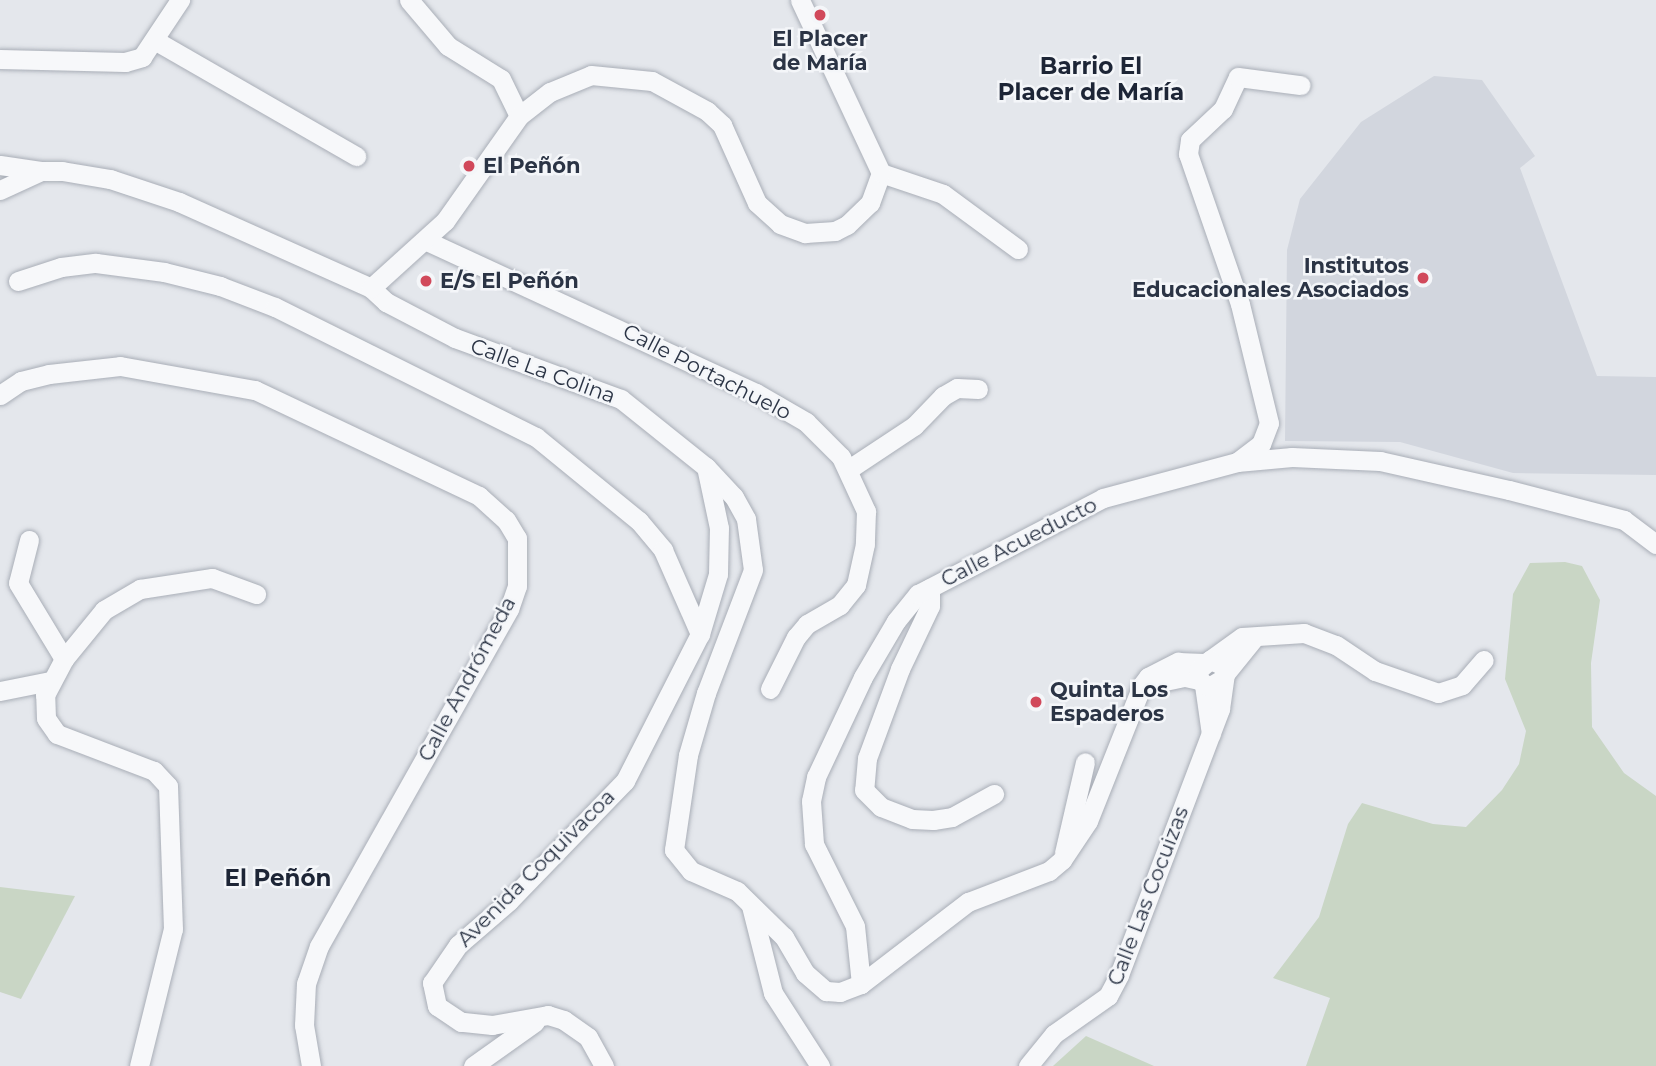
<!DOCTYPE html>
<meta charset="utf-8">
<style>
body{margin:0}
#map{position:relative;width:1656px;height:1066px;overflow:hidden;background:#e4e7ec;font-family:Montserrat,sans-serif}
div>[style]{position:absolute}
.built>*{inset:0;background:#d2d6de}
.green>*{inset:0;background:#c9d6c5}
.roads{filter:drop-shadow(0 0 2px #a9aeb7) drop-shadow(0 0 2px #a9aeb7)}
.minor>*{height:19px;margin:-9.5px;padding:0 9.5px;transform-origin:9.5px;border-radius:9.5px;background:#f7f8fa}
.dots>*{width:19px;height:19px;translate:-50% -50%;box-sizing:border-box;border:4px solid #f4f6f9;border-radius:50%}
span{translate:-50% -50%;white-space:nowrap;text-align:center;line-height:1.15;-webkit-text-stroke:5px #f4f6f9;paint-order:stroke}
.poi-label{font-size:21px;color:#2b3445;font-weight:700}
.left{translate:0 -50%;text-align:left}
.right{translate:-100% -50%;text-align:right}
.street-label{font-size:21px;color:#2b3445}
.neighbourhood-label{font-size:23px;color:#1d2536;font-weight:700}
</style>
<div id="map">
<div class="built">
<i style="clip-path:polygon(1434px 76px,1482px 80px,1535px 156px,1520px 168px,1597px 376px,1656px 377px,1656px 475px,1513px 473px,1400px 442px,1285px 441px,1287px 250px,1300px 199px,1361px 122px)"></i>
</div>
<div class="green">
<i style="clip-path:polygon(1565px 562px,1582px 566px,1600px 600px,1591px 663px,1592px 727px,1624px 773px,1656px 796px,1656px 1066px,1306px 1066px,1330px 998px,1273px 978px,1319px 917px,1348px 824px,1362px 803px,1433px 824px,1466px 827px,1502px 790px,1519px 764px,1526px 731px,1505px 679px,1513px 594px,1530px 563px)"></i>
<i style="clip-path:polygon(0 887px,75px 896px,21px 999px,0 992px)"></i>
<i style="clip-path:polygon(1086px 1036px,1154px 1066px,1053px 1066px)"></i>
</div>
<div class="roads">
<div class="minor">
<i style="left:409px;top:0;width:60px;rotate:49.7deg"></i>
<i style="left:448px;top:46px;width:62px;rotate:31.9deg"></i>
<i style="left:501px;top:79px;width:41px;rotate:64.1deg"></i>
<i style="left:156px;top:41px;width:231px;rotate:29.9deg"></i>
<i style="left:0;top:59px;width:125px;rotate:1.4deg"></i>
<i style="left:125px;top:62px;width:18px;rotate:-16deg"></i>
<i style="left:142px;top:57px;width:69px;rotate:-56.3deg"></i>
<i style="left:0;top:165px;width:41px;rotate:8.3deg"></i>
<i style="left:881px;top:173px;width:65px;rotate:18.7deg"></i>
<i style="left:943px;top:194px;width:93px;rotate:36.3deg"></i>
<i style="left:0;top:190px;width:45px;rotate:-24.9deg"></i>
<i style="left:41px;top:171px;width:21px"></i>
<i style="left:62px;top:171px;width:49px;rotate:9.5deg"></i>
<i style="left:110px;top:179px;width:73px;rotate:18.4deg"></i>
<i style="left:179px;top:202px;width:210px;rotate:24.1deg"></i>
<i style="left:371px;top:288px;width:21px;rotate:43deg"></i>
<i style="left:386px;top:302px;width:78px;rotate:27.6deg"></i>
<i style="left:455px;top:338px;width:177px;rotate:20.2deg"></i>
<i style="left:621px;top:399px;width:109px;rotate:38.7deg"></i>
<i style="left:427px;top:241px;width:362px;rotate:24.8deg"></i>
<i style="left:756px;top:393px;width:58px;rotate:30.1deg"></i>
<i style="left:806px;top:422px;width:49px;rotate:45deg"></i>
<i style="left:841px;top:457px;width:60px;rotate:65.2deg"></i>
<i style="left:866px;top:511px;width:33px;rotate:92deg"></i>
<i style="left:865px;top:544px;width:42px;rotate:102.4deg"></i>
<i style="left:856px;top:585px;width:26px;rotate:129deg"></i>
<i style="left:840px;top:605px;width:38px;rotate:150deg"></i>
<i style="left:807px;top:624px;width:17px;rotate:130deg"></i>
<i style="left:796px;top:637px;width:58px;rotate:116.6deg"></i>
<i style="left:18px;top:281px;width:45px;rotate:-18deg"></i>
<i style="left:61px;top:267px;width:35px;rotate:-7deg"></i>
<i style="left:96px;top:263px;width:69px;rotate:7.5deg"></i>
<i style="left:164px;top:272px;width:58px;rotate:14deg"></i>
<i style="left:220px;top:286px;width:59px;rotate:20.9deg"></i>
<i style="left:275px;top:307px;width:292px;rotate:26.5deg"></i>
<i style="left:536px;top:437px;width:133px;rotate:39.2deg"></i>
<i style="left:639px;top:521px;width:38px;rotate:50deg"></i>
<i style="left:663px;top:550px;width:92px;rotate:66.2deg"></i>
<i style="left:371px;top:288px;width:100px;rotate:-42.2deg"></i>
<i style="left:445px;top:221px;width:128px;rotate:-54.8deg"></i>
<i style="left:519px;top:116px;width:39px;rotate:-38deg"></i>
<i style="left:550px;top:92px;width:44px;rotate:-22.5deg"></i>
<i style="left:591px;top:75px;width:61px;rotate:5.6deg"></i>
<i style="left:652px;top:81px;width:63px;rotate:28.6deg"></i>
<i style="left:707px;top:111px;width:21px;rotate:43deg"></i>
<i style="left:722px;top:125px;width:85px;rotate:65.8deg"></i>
<i style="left:757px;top:203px;width:31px;rotate:42deg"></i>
<i style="left:780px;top:224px;width:27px;rotate:20deg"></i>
<i style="left:805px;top:233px;width:30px;rotate:-4deg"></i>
<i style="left:835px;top:231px;width:13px;rotate:-27deg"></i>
<i style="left:847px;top:225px;width:32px;rotate:-44deg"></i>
<i style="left:870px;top:203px;width:32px;rotate:-70deg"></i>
<i style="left:881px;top:173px;width:191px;rotate:-115.1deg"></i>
<i style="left:0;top:395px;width:25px;rotate:-34deg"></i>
<i style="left:21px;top:381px;width:29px;rotate:-14deg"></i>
<i style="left:49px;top:374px;width:71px;rotate:-6.4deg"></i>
<i style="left:120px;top:366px;width:137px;rotate:10.1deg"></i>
<i style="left:255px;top:390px;width:248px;rotate:25.3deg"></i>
<i style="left:479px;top:496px;width:36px;rotate:42deg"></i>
<i style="left:506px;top:520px;width:21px;rotate:59deg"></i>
<i style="left:517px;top:538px;width:48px;rotate:90deg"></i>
<i style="left:517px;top:586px;width:24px;rotate:109deg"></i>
<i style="left:509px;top:609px;width:387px;rotate:119.4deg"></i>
<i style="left:319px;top:946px;width:39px;rotate:109deg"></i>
<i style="left:306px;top:983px;width:42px;rotate:92.7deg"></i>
<i style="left:304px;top:1025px;width:42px;rotate:80.3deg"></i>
<i style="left:1237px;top:462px;width:30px;rotate:-37deg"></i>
<i style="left:1261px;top:444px;width:22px;rotate:-69deg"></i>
<i style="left:1269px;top:423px;width:122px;rotate:-103.7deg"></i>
<i style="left:1240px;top:304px;width:159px;rotate:-109.1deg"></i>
<i style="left:1188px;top:154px;width:14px;rotate:-82deg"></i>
<i style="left:1190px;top:140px;width:45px;rotate:-43.2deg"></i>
<i style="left:1223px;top:109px;width:35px;rotate:-65deg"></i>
<i style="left:1238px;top:77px;width:63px;rotate:7.4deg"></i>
<i style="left:849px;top:469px;width:78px;rotate:-33.5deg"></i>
<i style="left:914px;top:426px;width:42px;rotate:-46deg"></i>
<i style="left:943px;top:396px;width:16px;rotate:-30deg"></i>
<i style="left:957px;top:388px;width:21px;rotate:3deg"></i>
<i style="left:29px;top:540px;width:44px;rotate:104.3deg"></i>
<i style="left:18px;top:583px;width:89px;rotate:58.8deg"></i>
<i style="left:930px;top:588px;width:18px;rotate:90deg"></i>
<i style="left:930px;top:606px;width:70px;rotate:115.5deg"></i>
<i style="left:900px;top:669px;width:95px;rotate:110.3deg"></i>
<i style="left:867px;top:758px;width:32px;rotate:95deg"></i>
<i style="left:864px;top:790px;width:24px;rotate:45deg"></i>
<i style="left:881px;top:807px;width:33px;rotate:21deg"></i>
<i style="left:912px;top:819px;width:21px;rotate:3deg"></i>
<i style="left:933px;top:820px;width:19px;rotate:-9deg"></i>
<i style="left:952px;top:817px;width:48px;rotate:-28.7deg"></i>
<i style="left:1210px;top:660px;width:39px;rotate:-36deg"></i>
<i style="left:1242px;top:637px;width:62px;rotate:-3.7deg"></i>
<i style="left:1304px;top:633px;width:34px;rotate:21deg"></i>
<i style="left:1336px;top:645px;width:47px;rotate:33.7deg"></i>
<i style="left:1375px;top:671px;width:67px;rotate:19.2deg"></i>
<i style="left:1438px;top:693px;width:25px;rotate:-18deg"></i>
<i style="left:1462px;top:685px;width:33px;rotate:-49deg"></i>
<i style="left:1225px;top:674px;width:46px;rotate:-51.1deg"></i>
<i style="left:1146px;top:685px;width:40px;rotate:-12deg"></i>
<i style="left:1185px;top:677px;width:14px;rotate:12deg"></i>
<i style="left:1204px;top:685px;width:49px;rotate:81.9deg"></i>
<i style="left:0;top:691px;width:51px;rotate:-11.3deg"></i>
<i style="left:1064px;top:853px;width:93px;rotate:-77deg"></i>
<i style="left:751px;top:906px;width:90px;rotate:75.8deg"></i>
<i style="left:773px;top:993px;width:87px;rotate:57.2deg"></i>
<i style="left:861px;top:984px;width:58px;rotate:-95.9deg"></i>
<i style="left:855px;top:926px;width:92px;rotate:-116.6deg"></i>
<i style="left:814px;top:844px;width:43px;rotate:-94deg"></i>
<i style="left:811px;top:801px;width:25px;rotate:-78deg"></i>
<i style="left:816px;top:777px;width:110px;rotate:-64.8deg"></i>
<i style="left:863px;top:677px;width:65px;rotate:-59.5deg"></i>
<i style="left:896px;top:621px;width:35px;rotate:-51deg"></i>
<i style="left:918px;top:594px;width:208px;rotate:-27.4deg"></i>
<i style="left:1103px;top:498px;width:139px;rotate:-15deg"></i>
<i style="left:1237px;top:462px;width:55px;rotate:-5.2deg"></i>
<i style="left:1292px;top:457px;width:88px;rotate:2.6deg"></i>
<i style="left:1380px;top:461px;width:132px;rotate:12.7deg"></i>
<i style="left:1509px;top:490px;width:119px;rotate:14.6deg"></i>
<i style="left:1624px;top:520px;width:40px;rotate:37deg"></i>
<i style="left:139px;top:1066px;width:141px;rotate:-76.1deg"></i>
<i style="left:173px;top:929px;width:143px;rotate:-92deg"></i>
<i style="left:168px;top:786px;width:21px;rotate:-133deg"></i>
<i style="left:154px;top:771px;width:104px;rotate:-159.1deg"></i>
<i style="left:57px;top:734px;width:19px;rotate:-125deg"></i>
<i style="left:46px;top:718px;width:23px;rotate:-92deg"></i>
<i style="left:45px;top:695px;width:41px;rotate:-62.2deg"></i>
<i style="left:64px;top:659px;width:63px;rotate:-50.8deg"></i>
<i style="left:104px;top:610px;width:42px;rotate:-30.3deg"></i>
<i style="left:140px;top:589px;width:73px;rotate:-8.7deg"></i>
<i style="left:212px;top:578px;width:47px;rotate:20deg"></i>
<i style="left:473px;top:1066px;width:76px;rotate:-35.4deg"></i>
<i style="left:604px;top:1066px;width:33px;rotate:-119deg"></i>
<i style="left:588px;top:1037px;width:29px;rotate:-145deg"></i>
<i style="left:564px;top:1020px;width:17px;rotate:-163deg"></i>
<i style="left:548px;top:1015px;width:57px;rotate:169.9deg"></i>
<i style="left:492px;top:1025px;width:31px;rotate:-174deg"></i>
<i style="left:461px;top:1022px;width:29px;rotate:-146deg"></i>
<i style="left:437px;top:1006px;width:24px;rotate:-102deg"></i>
<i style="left:432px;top:983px;width:46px;rotate:-55.6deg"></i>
<i style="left:458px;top:945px;width:67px;rotate:-40.8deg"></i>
<i style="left:509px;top:901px;width:167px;rotate:-46deg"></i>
<i style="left:625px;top:781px;width:165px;rotate:-63deg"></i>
<i style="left:700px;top:634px;width:63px;rotate:-73.3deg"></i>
<i style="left:718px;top:574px;width:46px;rotate:-88.8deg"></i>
<i style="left:719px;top:528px;width:62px;rotate:-102deg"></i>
<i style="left:706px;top:467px;width:41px;rotate:47deg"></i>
<i style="left:734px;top:497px;width:25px;rotate:61deg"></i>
<i style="left:746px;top:519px;width:51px;rotate:82.2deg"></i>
<i style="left:753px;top:570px;width:132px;rotate:110.9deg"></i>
<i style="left:706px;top:693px;width:65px;rotate:106.2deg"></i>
<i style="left:688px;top:755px;width:96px;rotate:98.4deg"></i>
<i style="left:674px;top:850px;width:27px;rotate:51deg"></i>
<i style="left:691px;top:871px;width:50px;rotate:23.5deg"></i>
<i style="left:737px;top:891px;width:66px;rotate:44.4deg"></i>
<i style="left:784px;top:937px;width:42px;rotate:59.7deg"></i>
<i style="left:805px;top:973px;width:28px;rotate:41deg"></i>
<i style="left:826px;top:991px;width:14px;rotate:4deg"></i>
<i style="left:840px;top:992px;width:22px;rotate:-21deg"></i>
<i style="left:861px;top:984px;width:135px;rotate:-37.5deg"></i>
<i style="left:968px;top:902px;width:87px;rotate:-20.9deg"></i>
<i style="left:1049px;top:871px;width:17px;rotate:-40deg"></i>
<i style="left:1062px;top:860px;width:47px;rotate:-56.3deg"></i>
<i style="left:1088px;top:821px;width:146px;rotate:-68.3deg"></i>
<i style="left:1142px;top:685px;width:10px;rotate:-53deg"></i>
<i style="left:1148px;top:677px;width:34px;rotate:-27deg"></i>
<i style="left:1178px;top:662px;width:26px;rotate:2deg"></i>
<i style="left:1028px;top:1066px;width:41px;rotate:-50.9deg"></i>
<i style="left:1054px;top:1034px;width:66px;rotate:-35.1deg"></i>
<i style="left:1108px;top:996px;width:24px;rotate:-62deg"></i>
<i style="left:1119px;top:975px;width:285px;rotate:-69.2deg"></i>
<i style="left:1220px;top:709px;width:35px;rotate:-82deg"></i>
<i style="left:1225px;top:674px;width:9px;rotate:-108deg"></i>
<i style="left:1222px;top:665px;width:13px;rotate:-157deg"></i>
<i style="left:1210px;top:660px;width:16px;rotate:140deg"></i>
<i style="left:1198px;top:670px;width:10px;rotate:84deg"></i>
<i style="left:1199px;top:680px;width:12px;rotate:35deg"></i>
<i style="left:1209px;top:687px;width:17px;rotate:-31deg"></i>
</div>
</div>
<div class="dots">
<i style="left:820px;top:15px;background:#d1495b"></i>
<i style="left:469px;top:166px;background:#d1495b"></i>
<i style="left:1423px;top:278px;background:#d1495b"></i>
<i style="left:426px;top:281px;background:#d1495b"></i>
<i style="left:1036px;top:702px;background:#d1495b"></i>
</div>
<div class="poi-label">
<span style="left:820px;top:51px">El Placer<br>de María</span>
<span class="left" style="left:483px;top:166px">El Peñón</span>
<span class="right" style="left:1409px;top:278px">Institutos<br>Educacionales Asociados</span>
<span class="left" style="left:440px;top:281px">E/S El Peñón</span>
<span class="left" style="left:1050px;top:702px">Quinta Los<br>Espaderos</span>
</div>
<div class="street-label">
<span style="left:543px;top:371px;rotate:20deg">Calle La Colina</span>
<span style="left:707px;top:372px;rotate:27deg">Calle Portachuelo</span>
<span style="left:1019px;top:542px;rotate:-27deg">Calle Acueducto</span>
<span style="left:467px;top:679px;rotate:-62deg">Calle Andrómeda</span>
<span style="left:536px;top:868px;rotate:-45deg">Avenida Coquivacoa</span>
<span style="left:1148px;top:896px;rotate:-69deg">Calle Las Cocuizas</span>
</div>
<div class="neighbourhood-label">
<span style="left:1091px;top:79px">Barrio El<br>Placer de María</span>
<span style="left:278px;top:878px">El Peñón</span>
</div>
</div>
